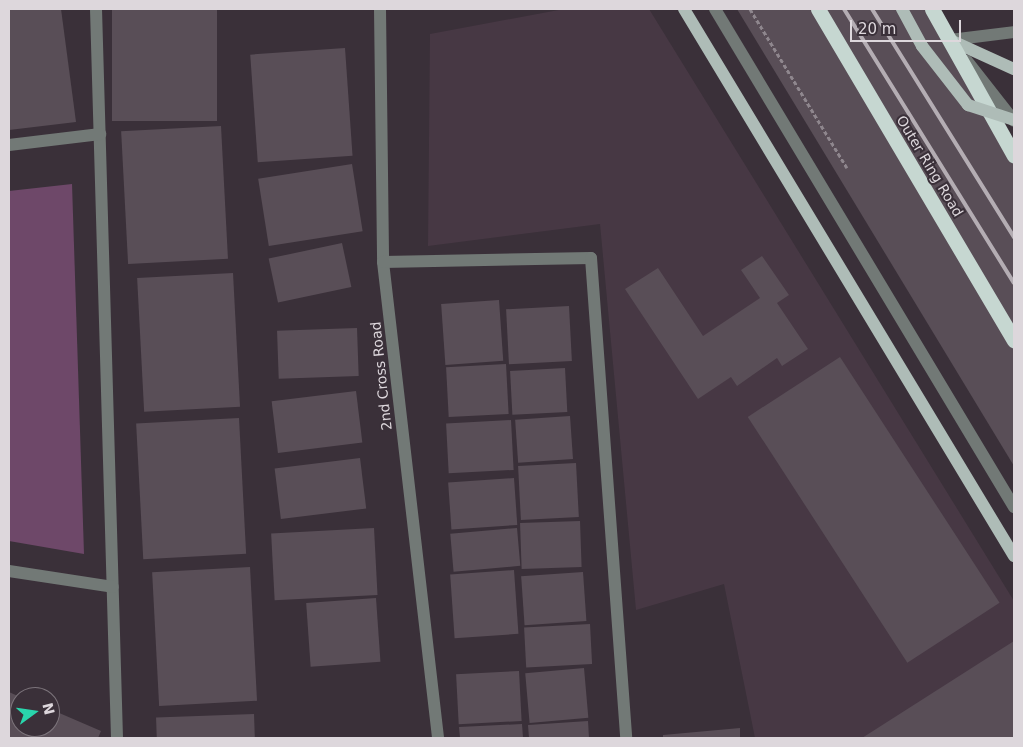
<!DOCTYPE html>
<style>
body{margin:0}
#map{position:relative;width:1023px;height:747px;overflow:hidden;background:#3a3039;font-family:"DejaVu Sans",sans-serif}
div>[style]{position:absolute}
.built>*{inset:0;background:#473844}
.green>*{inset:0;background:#6e4869}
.building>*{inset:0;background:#594e57;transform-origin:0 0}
.path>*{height:3px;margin-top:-1.5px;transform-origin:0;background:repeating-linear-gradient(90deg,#8f878e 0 4px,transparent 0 6.5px)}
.minor>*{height:12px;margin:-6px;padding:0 6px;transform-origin:6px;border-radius:6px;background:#727976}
.major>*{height:12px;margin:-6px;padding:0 6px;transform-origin:6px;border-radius:6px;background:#aebcb7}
.highway>*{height:15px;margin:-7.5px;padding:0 7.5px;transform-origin:7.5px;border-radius:7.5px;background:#c6d7d1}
.rail>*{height:4px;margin:-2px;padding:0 2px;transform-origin:2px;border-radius:2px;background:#b4adb3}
.major-bridge>*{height:12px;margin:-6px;padding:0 6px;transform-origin:6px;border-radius:6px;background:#aebcb7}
span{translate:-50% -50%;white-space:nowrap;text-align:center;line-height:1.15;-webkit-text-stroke:4px #3a3039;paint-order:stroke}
.street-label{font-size:14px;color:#ddd7dc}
.frame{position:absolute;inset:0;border:10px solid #ddd7dc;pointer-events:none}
.north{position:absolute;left:10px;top:687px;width:50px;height:50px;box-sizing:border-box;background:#3a3039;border:1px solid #7b737a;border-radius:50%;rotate:76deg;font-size:14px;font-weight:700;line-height:20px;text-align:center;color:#ddd7dc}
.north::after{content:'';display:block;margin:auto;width:18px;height:22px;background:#29d5ac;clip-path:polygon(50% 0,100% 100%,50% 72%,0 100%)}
.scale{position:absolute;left:850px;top:20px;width:111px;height:22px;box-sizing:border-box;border:2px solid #ddd7dc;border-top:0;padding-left:6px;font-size:15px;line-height:18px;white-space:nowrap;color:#ddd7dc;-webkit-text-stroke:4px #3a3039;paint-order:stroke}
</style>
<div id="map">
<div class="built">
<i style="clip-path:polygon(564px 9px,649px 9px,1014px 601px,1014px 738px,755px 738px,724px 584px,636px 610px,600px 224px,428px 246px,430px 34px)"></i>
</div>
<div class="green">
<i style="clip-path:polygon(72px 184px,84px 554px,9px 541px,9px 191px)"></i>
</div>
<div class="building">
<i style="clip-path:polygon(9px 9px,61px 9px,76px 122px,9px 130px)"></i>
<i style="left:112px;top:9px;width:105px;height:112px"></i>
<i style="clip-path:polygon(737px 9px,929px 9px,1014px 150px,1014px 466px)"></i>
<i style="left:345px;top:48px;width:108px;height:95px;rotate:86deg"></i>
<i style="left:221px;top:126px;width:133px;height:100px;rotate:87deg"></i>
<i style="left:352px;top:164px;width:68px;height:95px;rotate:81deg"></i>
<i style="left:342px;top:243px;width:45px;height:75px;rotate:78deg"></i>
<i style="clip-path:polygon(762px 256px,789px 295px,777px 303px,808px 349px,782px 366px,777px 358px,737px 386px,731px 377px,698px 399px,625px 289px,658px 268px,703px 336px,760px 298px,741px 270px)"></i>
<i style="left:233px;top:273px;width:134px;height:96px;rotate:87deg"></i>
<i style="left:499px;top:300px;width:61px;height:58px;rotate:86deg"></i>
<i style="left:569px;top:306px;width:55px;height:63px;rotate:87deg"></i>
<i style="left:357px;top:328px;width:48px;height:80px;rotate:88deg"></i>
<i style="left:840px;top:357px;width:293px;height:110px;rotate:57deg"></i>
<i style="left:506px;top:364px;width:50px;height:60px;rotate:87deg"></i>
<i style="left:565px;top:368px;width:44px;height:55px;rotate:87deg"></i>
<i style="left:356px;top:391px;width:52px;height:85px;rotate:83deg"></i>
<i style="left:570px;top:416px;width:43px;height:55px;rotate:86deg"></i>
<i style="left:239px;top:418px;width:136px;height:103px;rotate:87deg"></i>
<i style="left:511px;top:420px;width:50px;height:65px;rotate:87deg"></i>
<i style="left:360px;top:458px;width:51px;height:86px;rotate:83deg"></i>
<i style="left:576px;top:463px;width:54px;height:58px;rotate:87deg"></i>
<i style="left:514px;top:478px;width:47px;height:66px;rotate:86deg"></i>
<i style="left:580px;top:521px;width:46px;height:60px;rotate:88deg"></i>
<i style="left:374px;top:528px;width:67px;height:103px;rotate:87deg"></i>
<i style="left:517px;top:528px;width:38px;height:67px;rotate:85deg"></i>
<i style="left:250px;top:567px;width:134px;height:98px;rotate:87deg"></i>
<i style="left:514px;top:570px;width:64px;height:64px;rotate:86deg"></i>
<i style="left:583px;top:572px;width:49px;height:62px;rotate:86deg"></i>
<i style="left:376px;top:598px;width:64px;height:70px;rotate:86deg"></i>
<i style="left:590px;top:624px;width:40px;height:66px;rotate:87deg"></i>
<i style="clip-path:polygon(1014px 641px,1014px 738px,862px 738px)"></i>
<i style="left:584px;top:668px;width:50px;height:59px;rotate:85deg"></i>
<i style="left:519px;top:671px;width:50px;height:63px;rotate:87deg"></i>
<i style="clip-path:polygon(9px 692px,20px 697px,20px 727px,50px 727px,50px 709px,101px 731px,98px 738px,9px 738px)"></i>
<i style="left:254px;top:714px;width:24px;height:98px;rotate:88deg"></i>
<i style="clip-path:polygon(588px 721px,589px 738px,529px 738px,528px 725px)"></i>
<i style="clip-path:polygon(522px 724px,523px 738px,460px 738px,459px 727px)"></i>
<i style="clip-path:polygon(740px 728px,740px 738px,663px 738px,663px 735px)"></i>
</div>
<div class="path">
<i style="left:750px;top:9px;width:186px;rotate:58.6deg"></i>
</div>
<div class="minor">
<i style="left:96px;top:9px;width:729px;rotate:88.35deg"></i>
<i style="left:380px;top:9px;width:253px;rotate:89.3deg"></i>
<i style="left:383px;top:262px;width:479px;rotate:83.4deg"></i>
<i style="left:715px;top:9px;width:581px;rotate:59.02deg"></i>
<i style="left:950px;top:40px;width:64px;rotate:-7.1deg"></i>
<i style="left:967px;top:61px;width:76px;rotate:51.9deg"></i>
<i style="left:9px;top:145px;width:92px;rotate:-6.9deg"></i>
<i style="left:383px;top:262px;width:208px;rotate:-1.1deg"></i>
<i style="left:591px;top:258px;width:481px;rotate:85.8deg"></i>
<i style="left:9px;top:571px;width:105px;rotate:8.7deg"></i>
</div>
<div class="major">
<i style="left:684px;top:9px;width:639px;rotate:58.9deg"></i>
<i style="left:950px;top:40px;width:70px;rotate:24.4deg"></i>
</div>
<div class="highway">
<i style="left:818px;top:9px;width:385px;rotate:59.4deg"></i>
<i style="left:932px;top:9px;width:168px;rotate:60.8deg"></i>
</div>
<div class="rail">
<i style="left:844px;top:9px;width:322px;rotate:58.2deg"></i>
<i style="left:872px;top:9px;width:269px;rotate:58.1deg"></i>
</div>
<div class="major-bridge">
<i style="left:902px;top:9px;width:42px;rotate:61.6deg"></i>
<i style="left:922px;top:46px;width:75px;rotate:52.1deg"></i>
<i style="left:968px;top:105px;width:48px;rotate:18.1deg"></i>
</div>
<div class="street-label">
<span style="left:930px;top:166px;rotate:59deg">Outer Ring Road</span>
<span style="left:381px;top:376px;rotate:-96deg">2nd Cross Road</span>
</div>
<div class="frame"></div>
<div class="north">N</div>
<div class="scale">20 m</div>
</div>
